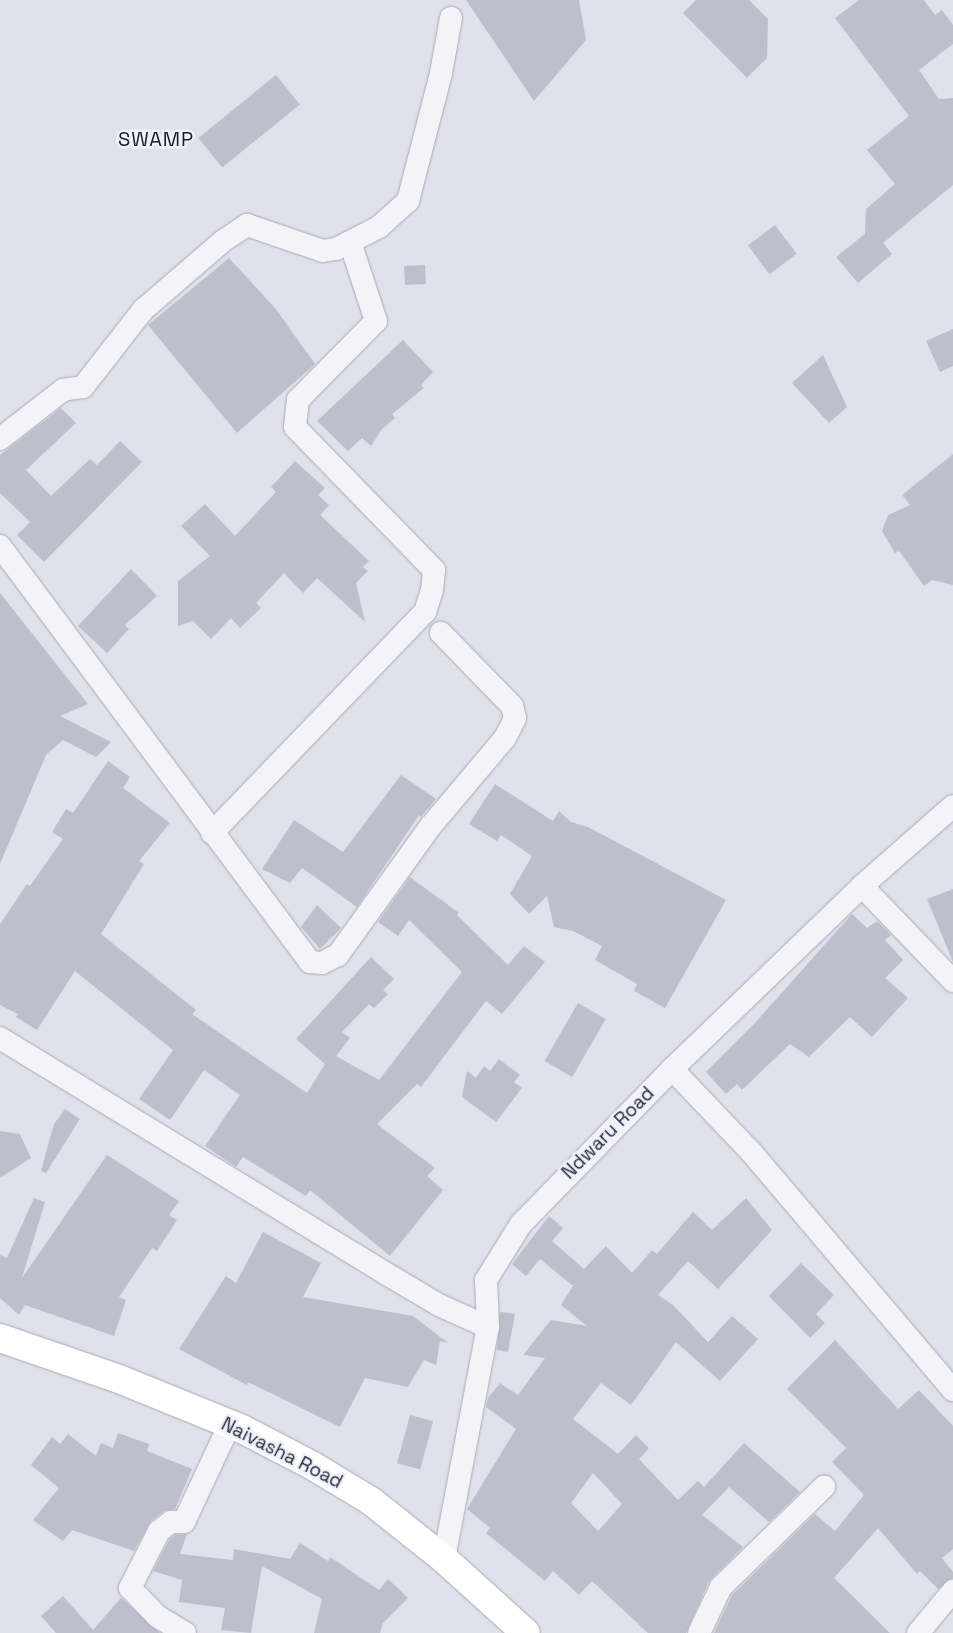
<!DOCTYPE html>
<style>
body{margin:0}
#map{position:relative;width:953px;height:1633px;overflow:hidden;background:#e0e1ea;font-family:"Space Grotesk",sans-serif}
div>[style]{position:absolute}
.building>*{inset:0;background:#bdbfcd;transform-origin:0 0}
.roads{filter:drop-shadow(0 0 1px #a8aab8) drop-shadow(0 0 1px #a8aab8)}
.minor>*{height:22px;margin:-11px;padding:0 11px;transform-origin:11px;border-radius:11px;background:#f3f3f8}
.secondary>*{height:28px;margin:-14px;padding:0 14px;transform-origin:14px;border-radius:14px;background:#fff}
span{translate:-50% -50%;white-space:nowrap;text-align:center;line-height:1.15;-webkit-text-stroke:5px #eff1f7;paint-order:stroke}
.street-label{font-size:19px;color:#272b43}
.neighbourhood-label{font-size:20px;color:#191c33;letter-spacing:1px}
</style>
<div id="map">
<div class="building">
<i style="clip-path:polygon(466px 0,579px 0,586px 40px,534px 101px)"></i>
<i style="clip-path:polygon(696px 0,749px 0,768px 19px,767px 58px,747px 78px,683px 13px)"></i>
<i style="clip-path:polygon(859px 0,924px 0,935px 15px,942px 10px,953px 25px,953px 44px,919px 70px,939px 99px,953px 98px,953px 185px,883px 243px,892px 254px,858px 283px,836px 257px,865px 234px,866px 209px,895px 184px,867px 150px,909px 116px,835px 18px)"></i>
<i style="left:276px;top:75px;width:38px;height:100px;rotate:51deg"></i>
<i style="left:775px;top:225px;width:36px;height:34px;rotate:53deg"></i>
<i style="clip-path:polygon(229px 258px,275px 308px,315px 364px,237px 433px,148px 325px)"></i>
<i style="left:425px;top:265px;width:19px;height:21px;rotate:87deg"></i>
<i style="clip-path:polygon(953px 329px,953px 366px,940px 372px,926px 341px)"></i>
<i style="clip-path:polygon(403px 340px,433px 372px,421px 385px,424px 388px,392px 414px,395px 418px,382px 429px,371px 446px,362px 438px,348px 451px,317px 421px)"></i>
<i style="clip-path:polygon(823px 355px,847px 407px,829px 423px,792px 383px)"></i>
<i style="clip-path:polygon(61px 408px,76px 423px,26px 470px,51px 496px,90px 459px,97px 465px,120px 441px,142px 462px,44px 562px,17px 535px,30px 522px,0 493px,0 455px)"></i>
<i style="clip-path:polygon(953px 454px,953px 585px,932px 580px,924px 586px,899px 551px,895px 553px,882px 531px,888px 515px,910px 505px,902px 495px)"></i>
<i style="clip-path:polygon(295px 461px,325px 488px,318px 495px,329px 505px,320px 515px,369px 561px,363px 567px,368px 571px,356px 583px,365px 622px,317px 578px,303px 593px,284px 573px,256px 603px,261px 608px,240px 628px,231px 618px,211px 639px,193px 621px,178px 626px,178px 581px,210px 556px,181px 526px,205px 504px,235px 536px,276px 492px,271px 487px)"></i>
<i style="clip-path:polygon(131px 569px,157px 596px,125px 625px,129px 629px,107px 653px,78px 626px)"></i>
<i style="clip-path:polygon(0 593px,88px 704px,60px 716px,111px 742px,96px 757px,63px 740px,46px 755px,0 864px)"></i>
<i style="clip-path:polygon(108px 761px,130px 777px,123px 788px,170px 823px,139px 861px,144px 864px,101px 934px,196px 1010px,192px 1014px,307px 1093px,325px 1064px,296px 1039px,371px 957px,394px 979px,383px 990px,388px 994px,374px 1008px,369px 1004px,342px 1032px,350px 1038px,336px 1056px,379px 1080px,462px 972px,409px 920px,398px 936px,378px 922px,410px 877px,459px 913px,457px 915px,508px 965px,524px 946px,545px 962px,502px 1014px,486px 1001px,421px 1087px,417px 1084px,377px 1124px,435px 1168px,427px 1176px,443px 1190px,390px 1256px,310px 1190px,306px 1196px,243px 1157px,236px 1167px,205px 1146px,240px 1095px,204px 1070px,170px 1120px,139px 1099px,173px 1050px,75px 971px,37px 1030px,16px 1017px,18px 1014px,0 1005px,0 924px,27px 884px,30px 886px,63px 839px,52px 832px,66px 809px,73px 813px)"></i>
<i style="clip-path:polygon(401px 775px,436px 799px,421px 817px,419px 815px,357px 907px,302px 868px,290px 883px,262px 869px,294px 820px,343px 852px)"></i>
<i style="clip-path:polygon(495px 784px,553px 821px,559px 811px,571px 822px,588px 827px,726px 900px,665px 1008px,634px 991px,637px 984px,595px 960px,602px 946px,573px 931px,554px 927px,547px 896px,529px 914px,510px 894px,532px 856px,501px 835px,497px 841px,469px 824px)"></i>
<i style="clip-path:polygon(953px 889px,953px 962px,927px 899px)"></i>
<i style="clip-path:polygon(317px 905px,341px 928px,320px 949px,301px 927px)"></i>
<i style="clip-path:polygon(852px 914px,867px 928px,877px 921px,891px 935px,885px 940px,903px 960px,885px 978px,908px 998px,872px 1037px,850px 1017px,809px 1057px,790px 1044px,742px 1090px,737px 1084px,726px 1094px,706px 1072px,754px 1024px)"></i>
<i style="left:578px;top:1003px;width:32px;height:67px;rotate:30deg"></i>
<i style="clip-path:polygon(499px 1059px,520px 1075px,514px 1082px,522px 1088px,496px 1122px,462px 1097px,467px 1071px,476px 1078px,484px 1066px,490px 1071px)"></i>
<i style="clip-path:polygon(65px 1109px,80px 1119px,46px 1173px,41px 1171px,54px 1124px)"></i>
<i style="clip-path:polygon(0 1131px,20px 1134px,31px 1158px,0 1178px)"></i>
<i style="clip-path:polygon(107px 1155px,179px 1201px,169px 1215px,177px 1220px,157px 1251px,152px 1248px,119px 1297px,126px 1300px,114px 1336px,25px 1305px,19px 1315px,0 1298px,0 1255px,7px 1258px,34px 1198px,45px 1202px,22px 1278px)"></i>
<i style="clip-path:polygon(evenodd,746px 1198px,772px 1230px,718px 1289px,688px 1261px,658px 1295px,673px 1305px,708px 1342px,732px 1316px,758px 1339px,720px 1381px,676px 1342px,631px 1405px,601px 1383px,573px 1419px,618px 1454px,636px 1435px,649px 1448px,639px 1459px,678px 1500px,698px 1481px,704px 1487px,744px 1443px,800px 1492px,769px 1522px,729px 1487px,702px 1515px,743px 1547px,709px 1581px,686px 1633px,648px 1633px,592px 1581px,579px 1595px,553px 1571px,545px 1581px,486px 1533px,490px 1528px,467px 1509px,516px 1429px,486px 1407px,488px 1398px,500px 1383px,518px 1395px,545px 1358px,523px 1355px,551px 1320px,587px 1326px,561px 1305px,573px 1286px,540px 1259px,526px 1276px,512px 1264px,549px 1216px,563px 1228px,552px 1241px,584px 1269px,606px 1246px,632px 1273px,652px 1250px,657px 1254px,693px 1212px,712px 1230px,746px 1198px,593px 1473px,622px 1504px,598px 1531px,571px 1503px,593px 1473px)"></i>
<i style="clip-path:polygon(263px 1232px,321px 1263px,303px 1297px,413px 1316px,448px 1343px,440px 1341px,436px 1365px,424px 1360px,408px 1387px,365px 1378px,340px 1427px,248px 1382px,247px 1385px,179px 1349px,226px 1276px,236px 1283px)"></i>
<i style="clip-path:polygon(801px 1263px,834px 1295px,816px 1314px,825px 1323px,810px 1338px,769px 1296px)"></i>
<i style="clip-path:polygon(500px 1312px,515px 1314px,508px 1352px,497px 1350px)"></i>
<i style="clip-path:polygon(835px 1340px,898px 1409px,919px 1390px,953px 1426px,953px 1549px,942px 1558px,953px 1572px,953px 1578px,938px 1589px,920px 1571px,917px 1574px,878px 1528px,834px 1578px,890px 1633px,714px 1633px,732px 1595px,815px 1514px,835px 1531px,864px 1495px,832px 1462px,846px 1448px,787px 1389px)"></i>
<i style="left:410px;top:1415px;width:24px;height:50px;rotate:15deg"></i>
<i style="clip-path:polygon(118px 1433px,149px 1444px,147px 1451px,192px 1469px,175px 1509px,164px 1511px,151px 1521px,134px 1551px,72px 1530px,63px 1541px,33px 1520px,59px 1488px,31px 1465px,52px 1437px,60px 1444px,68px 1434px,96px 1456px,101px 1443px,113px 1448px)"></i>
<i style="clip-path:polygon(187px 1534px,180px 1554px,233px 1560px,234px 1549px,290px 1559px,300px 1543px,328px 1561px,330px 1557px,379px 1590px,388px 1579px,408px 1598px,383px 1623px,380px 1633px,314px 1633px,322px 1599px,262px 1566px,251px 1633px,221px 1630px,225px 1608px,179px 1602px,182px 1580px,153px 1571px,169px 1540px,175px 1535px)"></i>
<i style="clip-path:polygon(63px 1596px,93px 1630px,121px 1598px,160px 1633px,56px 1633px,41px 1616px)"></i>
</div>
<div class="roads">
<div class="minor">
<i style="left:0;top:439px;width:80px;rotate:-37.9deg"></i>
<i style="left:63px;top:390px;width:20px;rotate:-9deg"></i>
<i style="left:83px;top:387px;width:98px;rotate:-52.1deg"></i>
<i style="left:143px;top:310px;width:106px;rotate:-40.8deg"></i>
<i style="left:223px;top:241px;width:29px;rotate:-34deg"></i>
<i style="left:247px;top:225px;width:80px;rotate:18.9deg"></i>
<i style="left:323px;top:251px;width:13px;rotate:-9deg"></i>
<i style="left:336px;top:249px;width:48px;rotate:-27.1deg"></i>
<i style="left:379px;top:227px;width:39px;rotate:-42deg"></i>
<i style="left:408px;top:201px;width:132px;rotate:-75.5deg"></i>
<i style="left:441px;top:73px;width:56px;rotate:-79.7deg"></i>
<i style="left:0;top:546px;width:519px;rotate:53.31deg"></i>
<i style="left:310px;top:962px;width:12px;rotate:5deg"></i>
<i style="left:322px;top:963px;width:18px;rotate:-27deg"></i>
<i style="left:338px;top:955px;width:158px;rotate:-54.3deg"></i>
<i style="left:430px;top:827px;width:116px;rotate:-49.9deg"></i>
<i style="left:505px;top:738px;width:22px;rotate:-63deg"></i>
<i style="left:515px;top:718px;width:12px;rotate:-104deg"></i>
<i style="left:512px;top:706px;width:102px;rotate:-134.2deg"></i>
<i style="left:212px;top:833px;width:307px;rotate:-46.1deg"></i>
<i style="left:425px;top:612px;width:23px;rotate:-72deg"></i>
<i style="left:432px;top:590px;width:20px;rotate:-84deg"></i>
<i style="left:434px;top:570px;width:199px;rotate:-134.2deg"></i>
<i style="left:295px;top:427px;width:27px;rotate:-84deg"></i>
<i style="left:298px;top:400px;width:111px;rotate:-45.4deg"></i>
<i style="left:376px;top:321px;width:83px;rotate:-108.2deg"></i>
<i style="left:862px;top:886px;width:132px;rotate:46.2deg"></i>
<i style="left:0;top:1038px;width:451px;rotate:31.4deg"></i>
<i style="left:385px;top:1273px;width:63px;rotate:30.7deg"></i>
<i style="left:439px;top:1305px;width:54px;rotate:24.2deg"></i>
<i style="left:672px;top:1069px;width:116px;rotate:46.4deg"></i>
<i style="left:752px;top:1153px;width:311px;rotate:49.7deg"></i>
<i style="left:444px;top:1559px;width:236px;rotate:-79.3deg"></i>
<i style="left:488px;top:1327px;width:47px;rotate:-92.4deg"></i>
<i style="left:486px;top:1280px;width:66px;rotate:-58deg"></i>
<i style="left:521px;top:1224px;width:216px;rotate:-45.7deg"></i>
<i style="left:672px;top:1069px;width:264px;rotate:-43.9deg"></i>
<i style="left:862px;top:886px;width:121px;rotate:-41.3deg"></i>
<i style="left:185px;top:1633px;width:33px;rotate:-149deg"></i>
<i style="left:157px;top:1616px;width:39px;rotate:-134deg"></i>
<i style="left:130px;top:1588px;width:64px;rotate:-63deg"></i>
<i style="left:159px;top:1531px;width:15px;rotate:-37deg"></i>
<i style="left:171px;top:1522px;width:13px"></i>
<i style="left:184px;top:1522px;width:108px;rotate:-64.9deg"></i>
<i style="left:699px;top:1633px;width:51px;rotate:-64.4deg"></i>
<i style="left:721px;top:1587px;width:144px;rotate:-44.2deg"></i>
<i style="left:918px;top:1633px;width:55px;rotate:-50.2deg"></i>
</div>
<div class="secondary">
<i style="left:0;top:1338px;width:126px;rotate:19deg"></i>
<i style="left:119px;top:1379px;width:133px;rotate:22.1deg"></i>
<i style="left:242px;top:1429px;width:80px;rotate:27.5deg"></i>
<i style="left:313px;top:1466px;width:68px;rotate:31.1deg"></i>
<i style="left:371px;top:1501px;width:93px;rotate:38.5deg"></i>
<i style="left:444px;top:1559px;width:110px;rotate:42.1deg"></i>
</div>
</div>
<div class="street-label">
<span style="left:608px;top:1133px;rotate:-45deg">Ndwaru Road</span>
<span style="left:282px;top:1453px;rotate:27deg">Naivasha Road</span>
</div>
<div class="neighbourhood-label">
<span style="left:156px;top:139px">SWAMP</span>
</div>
</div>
